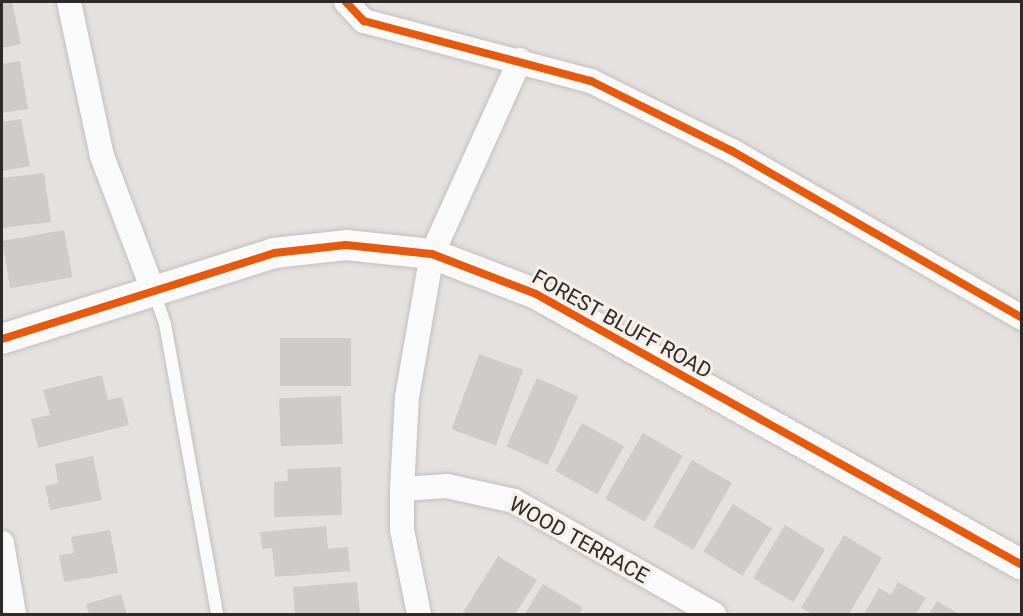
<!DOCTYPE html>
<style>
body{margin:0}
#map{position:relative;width:1023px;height:616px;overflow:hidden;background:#e5e1de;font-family:Roboto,sans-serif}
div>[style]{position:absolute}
.building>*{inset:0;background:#cecbcb;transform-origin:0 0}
.roads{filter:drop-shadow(0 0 2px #c2bfbc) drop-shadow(0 0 2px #c2bfbc)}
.service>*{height:12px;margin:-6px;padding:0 6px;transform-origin:6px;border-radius:6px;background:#fbfafa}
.minor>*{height:24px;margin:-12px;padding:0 12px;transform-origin:12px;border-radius:12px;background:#fbfafa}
.tertiary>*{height:30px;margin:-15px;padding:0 15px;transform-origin:15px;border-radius:15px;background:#fbfafa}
.cycleway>*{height:8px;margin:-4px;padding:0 4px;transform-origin:4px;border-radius:4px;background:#e8590c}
span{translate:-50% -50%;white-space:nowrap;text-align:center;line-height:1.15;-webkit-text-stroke:6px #f6eee8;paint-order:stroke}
.street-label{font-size:21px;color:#2d2a28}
.frame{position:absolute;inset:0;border:3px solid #2d2a28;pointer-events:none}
</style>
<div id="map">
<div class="building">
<i style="clip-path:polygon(2px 2px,12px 2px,21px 44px,2px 48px)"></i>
<i style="clip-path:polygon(20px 61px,28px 109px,2px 113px,2px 64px)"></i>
<i style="clip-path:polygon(21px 119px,30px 166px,2px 171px,2px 122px)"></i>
<i style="clip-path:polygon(44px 173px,51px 222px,2px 228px,2px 178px)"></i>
<i style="left:64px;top:230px;width:48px;height:63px;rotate:80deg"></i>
<i style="left:280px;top:338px;width:71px;height:48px"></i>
<i style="left:479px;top:354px;width:47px;height:80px;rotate:20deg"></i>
<i style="clip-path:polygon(102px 375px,108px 400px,122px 397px,129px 425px,38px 448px,31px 419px,50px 415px,43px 390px)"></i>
<i style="left:537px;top:378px;width:45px;height:75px;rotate:24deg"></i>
<i style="left:341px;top:396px;width:48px;height:62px;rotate:88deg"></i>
<i style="left:582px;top:423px;width:48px;height:55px;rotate:29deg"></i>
<i style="left:643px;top:433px;width:46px;height:76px;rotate:30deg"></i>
<i style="clip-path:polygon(93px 456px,102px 500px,50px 510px,45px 486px,58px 483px,55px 464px)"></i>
<i style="left:692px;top:460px;width:46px;height:77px;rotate:30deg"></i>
<i style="clip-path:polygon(341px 467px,342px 515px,274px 517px,274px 482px,288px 481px,287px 469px)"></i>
<i style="left:733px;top:504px;width:46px;height:56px;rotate:32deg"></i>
<i style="left:785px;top:525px;width:47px;height:62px;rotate:31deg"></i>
<i style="clip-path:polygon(326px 526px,328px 549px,348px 547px,350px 571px,275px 577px,272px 548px,262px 549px,260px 532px)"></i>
<i style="clip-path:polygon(110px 530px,118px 573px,64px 582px,59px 555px,74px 553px,71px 537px)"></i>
<i style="clip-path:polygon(844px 535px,882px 558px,849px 614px,812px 614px,801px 608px)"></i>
<i style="clip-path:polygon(498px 556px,537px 580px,515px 614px,462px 614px)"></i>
<i style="clip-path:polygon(357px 582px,360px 614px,295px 614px,293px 587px)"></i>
<i style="clip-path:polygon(898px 582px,926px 598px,916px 614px,864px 614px,879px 588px,891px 595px)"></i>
<i style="clip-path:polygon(543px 584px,583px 608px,579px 614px,525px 614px)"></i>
<i style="clip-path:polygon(121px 594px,127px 614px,89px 614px,86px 604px)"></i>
<i style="clip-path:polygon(937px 601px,959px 614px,929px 614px)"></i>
</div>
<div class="roads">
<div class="service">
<i style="left:154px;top:292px;width:34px;rotate:71deg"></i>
<i style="left:165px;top:324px;width:295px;rotate:79.8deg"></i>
</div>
<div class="minor">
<i style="left:69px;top:2px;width:157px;rotate:77.9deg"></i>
<i style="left:102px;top:156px;width:143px;rotate:69.2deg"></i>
<i style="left:346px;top:2px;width:26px;rotate:47deg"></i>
<i style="left:364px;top:21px;width:235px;rotate:14.8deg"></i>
<i style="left:591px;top:81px;width:157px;rotate:26.4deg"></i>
<i style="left:732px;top:151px;width:335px;rotate:29.9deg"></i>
<i style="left:402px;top:489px;width:45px;rotate:-3.8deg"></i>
<i style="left:447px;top:486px;width:69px;rotate:12.6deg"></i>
<i style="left:514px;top:501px;width:230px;rotate:29.5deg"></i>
<i style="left:2px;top:543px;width:72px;rotate:80.4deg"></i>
<i style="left:419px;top:614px;width:86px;rotate:-101.4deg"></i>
<i style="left:402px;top:530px;width:41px;rotate:-90deg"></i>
<i style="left:402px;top:489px;width:92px;rotate:-86.9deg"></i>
<i style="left:407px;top:397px;width:145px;rotate:-80.1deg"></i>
<i style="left:432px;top:254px;width:213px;rotate:-65.6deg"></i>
</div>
<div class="tertiary">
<i style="left:2px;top:339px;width:285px;rotate:-17.5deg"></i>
<i style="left:274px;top:253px;width:72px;rotate:-6.3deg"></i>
<i style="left:346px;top:245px;width:86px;rotate:6deg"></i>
<i style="left:432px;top:254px;width:111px;rotate:21deg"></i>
<i style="left:536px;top:294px;width:556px;rotate:29.14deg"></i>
</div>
</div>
<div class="cycleway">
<i style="left:346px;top:2px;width:26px;rotate:47deg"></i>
<i style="left:364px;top:21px;width:235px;rotate:14.8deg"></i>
<i style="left:591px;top:81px;width:157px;rotate:26.4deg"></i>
<i style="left:732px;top:151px;width:335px;rotate:29.9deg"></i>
<i style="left:2px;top:339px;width:285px;rotate:-17.5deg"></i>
<i style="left:274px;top:253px;width:72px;rotate:-6.3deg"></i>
<i style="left:346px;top:245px;width:86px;rotate:6deg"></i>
<i style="left:432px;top:254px;width:111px;rotate:21deg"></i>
<i style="left:536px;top:294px;width:556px;rotate:29.14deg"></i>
</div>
<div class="street-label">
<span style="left:622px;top:324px;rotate:29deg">FOREST BLUFF ROAD</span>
<span style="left:579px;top:540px;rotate:29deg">WOOD TERRACE</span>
</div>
<div class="frame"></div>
</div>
